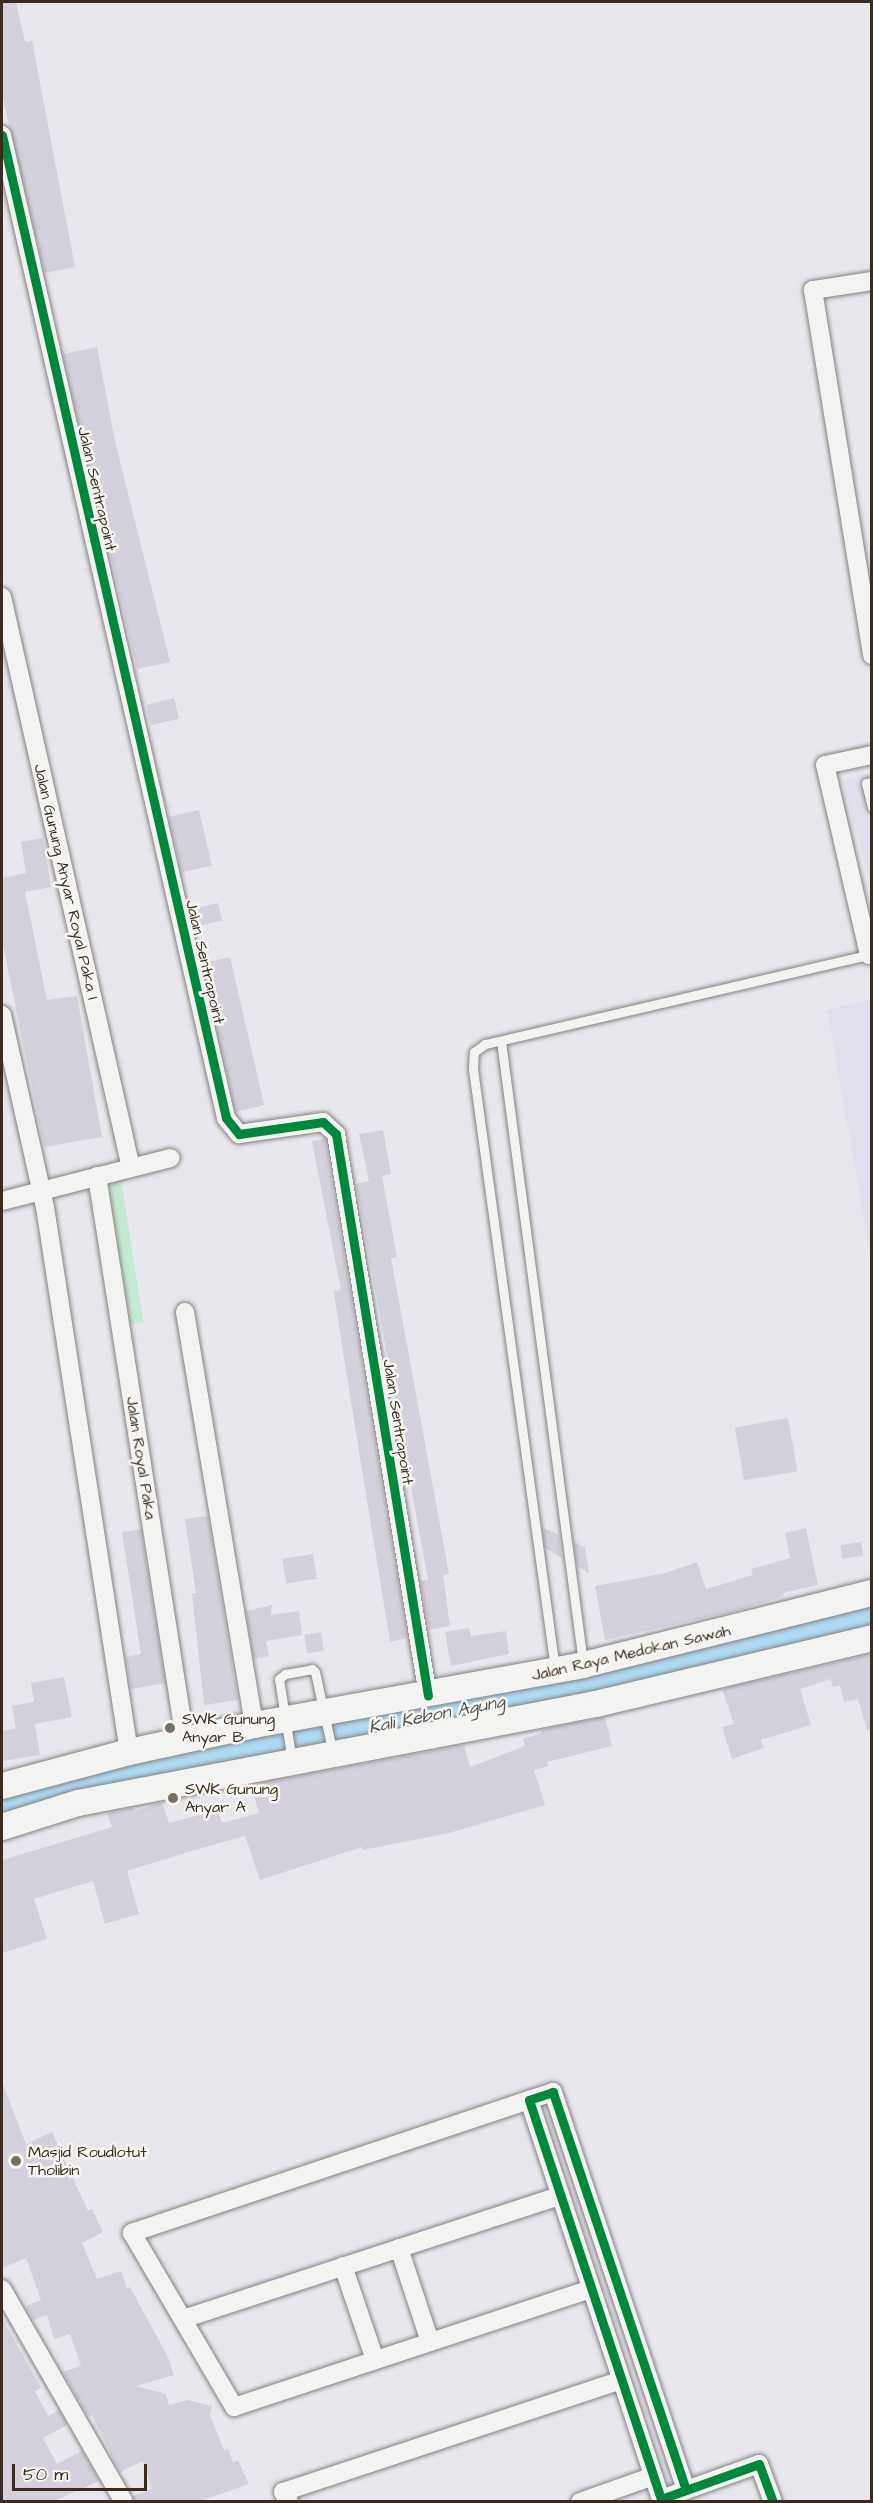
<!DOCTYPE html>
<style>
body{margin:0}
#map{position:relative;width:873px;height:2503px;overflow:hidden;background:#e8e7ed;font-family:"Architects Daughter",sans-serif}
div>[style]{position:absolute}
.built>*{inset:0;background:#e1dfee}
.green>*{inset:0;background:#c3ead2;transform-origin:0 0}
.river>*{height:33px;margin:-16.5px;padding:0 16.5px;transform-origin:16.5px;border-radius:16.5px;background:#aedaf3}
.building>*{inset:0;background:#d4d1dc;transform-origin:0 0}
.roads{filter:drop-shadow(0 0 2px #848080) drop-shadow(0 0 2px #848080)}
.lane>*{height:9px;margin:-4.5px;padding:0 4.5px;transform-origin:4.5px;border-radius:4.5px;background:#f3f3f2}
.street>*{height:18px;margin:-9px;padding:0 9px;transform-origin:9px;border-radius:9px;background:#f3f3f2}
.secondary>*{height:26px;margin:-13px;padding:0 13px;transform-origin:13px;border-radius:13px;background:#f3f3f2}
.cycleway>*{height:9px;margin:-4.5px;padding:0 4.5px;transform-origin:4.5px;border-radius:4.5px;background:#00873e}
.dots>*{width:16px;height:16px;translate:-50% -50%;box-sizing:border-box;border:3px solid #f6f6f2;border-radius:50%}
span{translate:-50% -50%;white-space:nowrap;text-align:center;line-height:1.15;-webkit-text-stroke:5px #f6f6f2;paint-order:stroke}
.street-label{font-size:16px;color:#3b2a1e}
.poi-label{font-size:16px;color:#3b2a1e}
.left{translate:0 -50%;text-align:left}
.water-label{font-size:18px;color:#525454;font-style:italic}
.frame{position:absolute;inset:0;border:3px solid #3b2a1e;pointer-events:none}
.scale{position:absolute;left:12px;top:2464px;width:135px;height:27px;box-sizing:border-box;border:3px solid #3b2a1e;border-top:0;padding-left:8px;font-size:18px;line-height:21px;white-space:nowrap;color:#3b2a1e;-webkit-text-stroke:4px #f6f6f2;paint-order:stroke}
</style>
<div id="map">
<div class="built">
<i style="clip-path:polygon(871px 773px,871px 885px,842px 780px)"></i>
<i style="clip-path:polygon(871px 999px,872px 999px,871px 1259px,827px 1010px)"></i>
</div>
<div class="green">
<i style="left:121px;top:1180px;width:144px;height:13px;rotate:81deg"></i>
</div>
<div class="river">
<i style="left:2px;top:1808px;width:94px;rotate:-17.3deg"></i>
<i style="left:92px;top:1780px;width:528px;rotate:-10.69deg"></i>
<i style="left:611px;top:1682px;width:268px;rotate:-13.6deg"></i>
</div>
<div class="building">
<i style="clip-path:polygon(2px 2px,16px 2px,25px 42px,32px 41px,75px 267px,45px 273px,2px 95px)"></i>
<i style="clip-path:polygon(97px 347px,115px 441px,170px 662px,137px 669px,63px 354px)"></i>
<i style="left:174px;top:698px;width:21px;height:29px;rotate:76deg"></i>
<i style="left:199px;top:810px;width:57px;height:31px;rotate:77deg"></i>
<i style="clip-path:polygon(43px 838px,51px 887px,25px 892px,47px 1000px,77px 996px,102px 1137px,44px 1147px,2px 940px,2px 878px,26px 873px,21px 842px)"></i>
<i style="left:218px;top:903px;width:18px;height:29px;rotate:77deg"></i>
<i style="left:230px;top:957px;width:152px;height:29px;rotate:77deg"></i>
<i style="clip-path:polygon(383px 1130px,391px 1174px,382px 1176px,397px 1257px,391px 1258px,449px 1574px,443px 1575px,450px 1626px,429px 1630px,421px 1581px,428px 1580px,356px 1184px,369px 1181px,359px 1134px)"></i>
<i style="clip-path:polygon(325px 1139px,407px 1638px,390px 1642px,343px 1352px,334px 1291px,341px 1290px,312px 1141px)"></i>
<i style="left:788px;top:1418px;width:54px;height:54px;rotate:80deg"></i>
<i style="clip-path:polygon(208px 1516px,238px 1700px,204px 1705px,192px 1593px,196px 1593px,185px 1519px)"></i>
<i style="clip-path:polygon(542px 1527px,559px 1535px,562px 1558px,545px 1548px)"></i>
<i style="clip-path:polygon(806px 1528px,818px 1585px,783px 1593px,784px 1596px,736px 1611px,605px 1640px,595px 1586px,666px 1573px,697px 1562px,706px 1589px,720px 1585px,753px 1575px,751px 1569px,790px 1558px,785px 1533px)"></i>
<i style="clip-path:polygon(141px 1529px,165px 1683px,131px 1689px,126px 1657px,141px 1654px,122px 1532px)"></i>
<i style="clip-path:polygon(574px 1542px,585px 1548px,589px 1573px,577px 1566px)"></i>
<i style="left:861px;top:1542px;width:14px;height:21px;rotate:82deg"></i>
<i style="left:313px;top:1554px;width:25px;height:31px;rotate:81deg"></i>
<i style="clip-path:polygon(272px 1605px,271px 1615px,299px 1611px,302px 1635px,266px 1641px,269px 1656px,254px 1659px,246px 1611px)"></i>
<i style="clip-path:polygon(469px 1628px,471px 1636px,506px 1631px,509px 1654px,451px 1666px,445px 1632px)"></i>
<i style="left:321px;top:1632px;width:19px;height:17px;rotate:81deg"></i>
<i style="clip-path:polygon(872px 1654px,872px 1730px,867px 1730px,858px 1699px,844px 1702px,840px 1685px,833px 1687px,831px 1679px,800px 1689px,811px 1725px,761px 1740px,764px 1748px,732px 1759px,722px 1727px,734px 1724px,722px 1689px)"></i>
<i style="clip-path:polygon(64px 1677px,72px 1717px,35px 1724px,40px 1755px,2px 1761px,2px 1731px,16px 1728px,12px 1706px,34px 1702px,31px 1683px)"></i>
<i style="clip-path:polygon(605px 1717px,612px 1746px,547px 1762px,548px 1766px,534px 1770px,545px 1805px,449px 1833px,362px 1850px,362px 1847px,260px 1880px,245px 1836px,198px 1849px,127px 1871px,139px 1914px,105px 1924px,93px 1881px,34px 1899px,47px 1939px,2px 1953px,2px 1860px,112px 1827px,107px 1813px,134px 1808px,135px 1811px,162px 1802px,169px 1823px,218px 1810px,222px 1823px,259px 1813px,251px 1785px,464px 1745px,470px 1767px,525px 1746px,523px 1739px,542px 1733px,541px 1730px)"></i>
<i style="clip-path:polygon(2px 2082px,26px 2144px,52px 2132px,88px 2211px,92px 2209px,103px 2232px,82px 2243px,97px 2279px,121px 2271px,127px 2288px,130px 2287px,168px 2357px,174px 2375px,136px 2386px,166px 2394px,169px 2405px,187px 2400px,212px 2406px,210px 2415px,224px 2450px,228px 2449px,233px 2462px,238px 2460px,249px 2484px,198px 2502px,135px 2502px,133px 2496px,152px 2489px,143px 2461px,120px 2472px,92px 2415px,88px 2416px,63px 2372px,81px 2366px,70px 2334px,54px 2339px,47px 2315px,33px 2320px,26px 2306px,41px 2300px,26px 2258px,2px 2268px)"></i>
<i style="clip-path:polygon(2px 2318px,41px 2388px,35px 2391px,48px 2416px,59px 2410px,67px 2425px,43px 2438px,57px 2464px,82px 2451px,99px 2481px,52px 2502px,2px 2502px)"></i>
</div>
<div class="roads">
<div class="lane">
<i style="left:872px;top:782px;width:6px;rotate:171deg"></i>
<i style="left:866px;top:783px;width:25px;rotate:76deg"></i>
<i style="left:501px;top:1041px;width:627px;rotate:82.49deg"></i>
<i style="left:555px;top:1669px;width:606px;rotate:-97.78deg"></i>
<i style="left:473px;top:1069px;width:17px;rotate:-87deg"></i>
<i style="left:474px;top:1052px;width:14px;rotate:-36deg"></i>
<i style="left:485px;top:1044px;width:397px;rotate:-13.1deg"></i>
<i style="left:292px;top:1761px;width:83px;rotate:-99deg"></i>
<i style="left:279px;top:1679px;width:8px;rotate:-40deg"></i>
<i style="left:285px;top:1674px;width:27px;rotate:-10deg"></i>
<i style="left:312px;top:1669px;width:4px;rotate:45deg"></i>
<i style="left:315px;top:1672px;width:84px;rotate:77.6deg"></i>
</div>
<div class="street">
<i style="left:2px;top:135px;width:1008px;rotate:77.16deg"></i>
<i style="left:226px;top:1118px;width:21px;rotate:51deg"></i>
<i style="left:239px;top:1134px;width:85px;rotate:-8.1deg"></i>
<i style="left:323px;top:1122px;width:18px;rotate:43deg"></i>
<i style="left:336px;top:1134px;width:569px;rotate:80.7deg"></i>
<i style="left:872px;top:281px;width:60px;rotate:171.3deg"></i>
<i style="left:813px;top:290px;width:370px;rotate:80.8deg"></i>
<i style="left:2px;top:597px;width:585px;rotate:77.27deg"></i>
<i style="left:869px;top:955px;width:195px;rotate:-103deg"></i>
<i style="left:825px;top:765px;width:48px;rotate:-12deg"></i>
<i style="left:2px;top:1015px;width:197px;rotate:77.4deg"></i>
<i style="left:45px;top:1207px;width:551px;rotate:81.24deg"></i>
<i style="left:97px;top:1176px;width:571px;rotate:81.13deg"></i>
<i style="left:2px;top:1201px;width:174px;rotate:-14.3deg"></i>
<i style="left:185px;top:1312px;width:419px;rotate:80.5deg"></i>
<i style="left:529px;top:2100px;width:419px;rotate:161.5deg"></i>
<i style="left:132px;top:2233px;width:202px;rotate:59.6deg"></i>
<i style="left:234px;top:2407px;width:375px;rotate:-18.3deg"></i>
<i style="left:399px;top:2248px;width:99px;rotate:71.7deg"></i>
<i style="left:343px;top:2266px;width:99px;rotate:71.2deg"></i>
<i style="left:2px;top:2289px;width:245px;rotate:60.2deg"></i>
<i style="left:183px;top:2319px;width:397px;rotate:-18.1deg"></i>
<i style="left:686px;top:2490px;width:420px;rotate:-108.5deg"></i>
<i style="left:553px;top:2092px;width:25px;rotate:162deg"></i>
<i style="left:529px;top:2100px;width:420px;rotate:71.7deg"></i>
<i style="left:661px;top:2499px;width:104px;rotate:-19.7deg"></i>
<i style="left:759px;top:2464px;width:40px;rotate:69.8deg"></i>
<i style="left:289px;top:2502px;width:12px;rotate:-121deg"></i>
<i style="left:283px;top:2492px;width:356px;rotate:-18.3deg"></i>
<i style="left:580px;top:2502px;width:78px;rotate:-19.4deg"></i>
</div>
<div class="secondary">
<i style="left:2px;top:1786px;width:131px;rotate:-15deg"></i>
<i style="left:129px;top:1752px;width:128px;rotate:-12.2deg"></i>
<i style="left:254px;top:1725px;width:334px;rotate:-10.3deg"></i>
<i style="left:583px;top:1665px;width:298px;rotate:-14deg"></i>
<i style="left:2px;top:1827px;width:80px;rotate:-17.5deg"></i>
<i style="left:78px;top:1803px;width:527px;rotate:-10.82deg"></i>
<i style="left:596px;top:1704px;width:284px;rotate:-13.4deg"></i>
</div>
</div>
<div class="cycleway">
<i style="left:2px;top:135px;width:1008px;rotate:77.16deg"></i>
<i style="left:226px;top:1118px;width:21px;rotate:51deg"></i>
<i style="left:239px;top:1134px;width:85px;rotate:-8.1deg"></i>
<i style="left:323px;top:1122px;width:18px;rotate:43deg"></i>
<i style="left:336px;top:1134px;width:569px;rotate:80.7deg"></i>
<i style="left:686px;top:2490px;width:420px;rotate:-108.5deg"></i>
<i style="left:553px;top:2092px;width:25px;rotate:162deg"></i>
<i style="left:529px;top:2100px;width:420px;rotate:71.7deg"></i>
<i style="left:661px;top:2499px;width:104px;rotate:-19.7deg"></i>
<i style="left:759px;top:2464px;width:40px;rotate:69.8deg"></i>
</div>
<div class="dots">
<i style="left:170px;top:1728px;background:#786c66"></i>
<i style="left:173px;top:1798px;background:#786c66"></i>
<i style="left:16px;top:2161px;background:#786c66"></i>
</div>
<div class="street-label">
<span style="left:97px;top:489px;rotate:77deg">Jalan Sentrapoint</span>
<span style="left:66px;top:882px;rotate:77deg">Jalan Gunung Anyar Royal Paka I</span>
<span style="left:205px;top:962px;rotate:77deg">Jalan Sentrapoint</span>
<span style="left:398px;top:1422px;rotate:81deg">Jalan Sentrapoint</span>
<span style="left:141px;top:1458px;rotate:81deg">Jalan Royal Paka</span>
<span style="left:631px;top:1653px;rotate:-13deg">Jalan Raya Medokan Sawah</span>
</div>
<div class="poi-label">
<span class="left" style="left:182px;top:1728px">SWK Gunung<br>Anyar B</span>
<span class="left" style="left:185px;top:1798px">SWK Gunung<br>Anyar A</span>
<span class="left" style="left:28px;top:2161px">Masjid Roudlotut<br>Tholibin</span>
</div>
<div class="water-label">
<span style="left:437px;top:1715px;rotate:-11deg">Kali Kebon Agung</span>
</div>
<div class="frame"></div>
<div class="scale">50 m</div>
</div>
